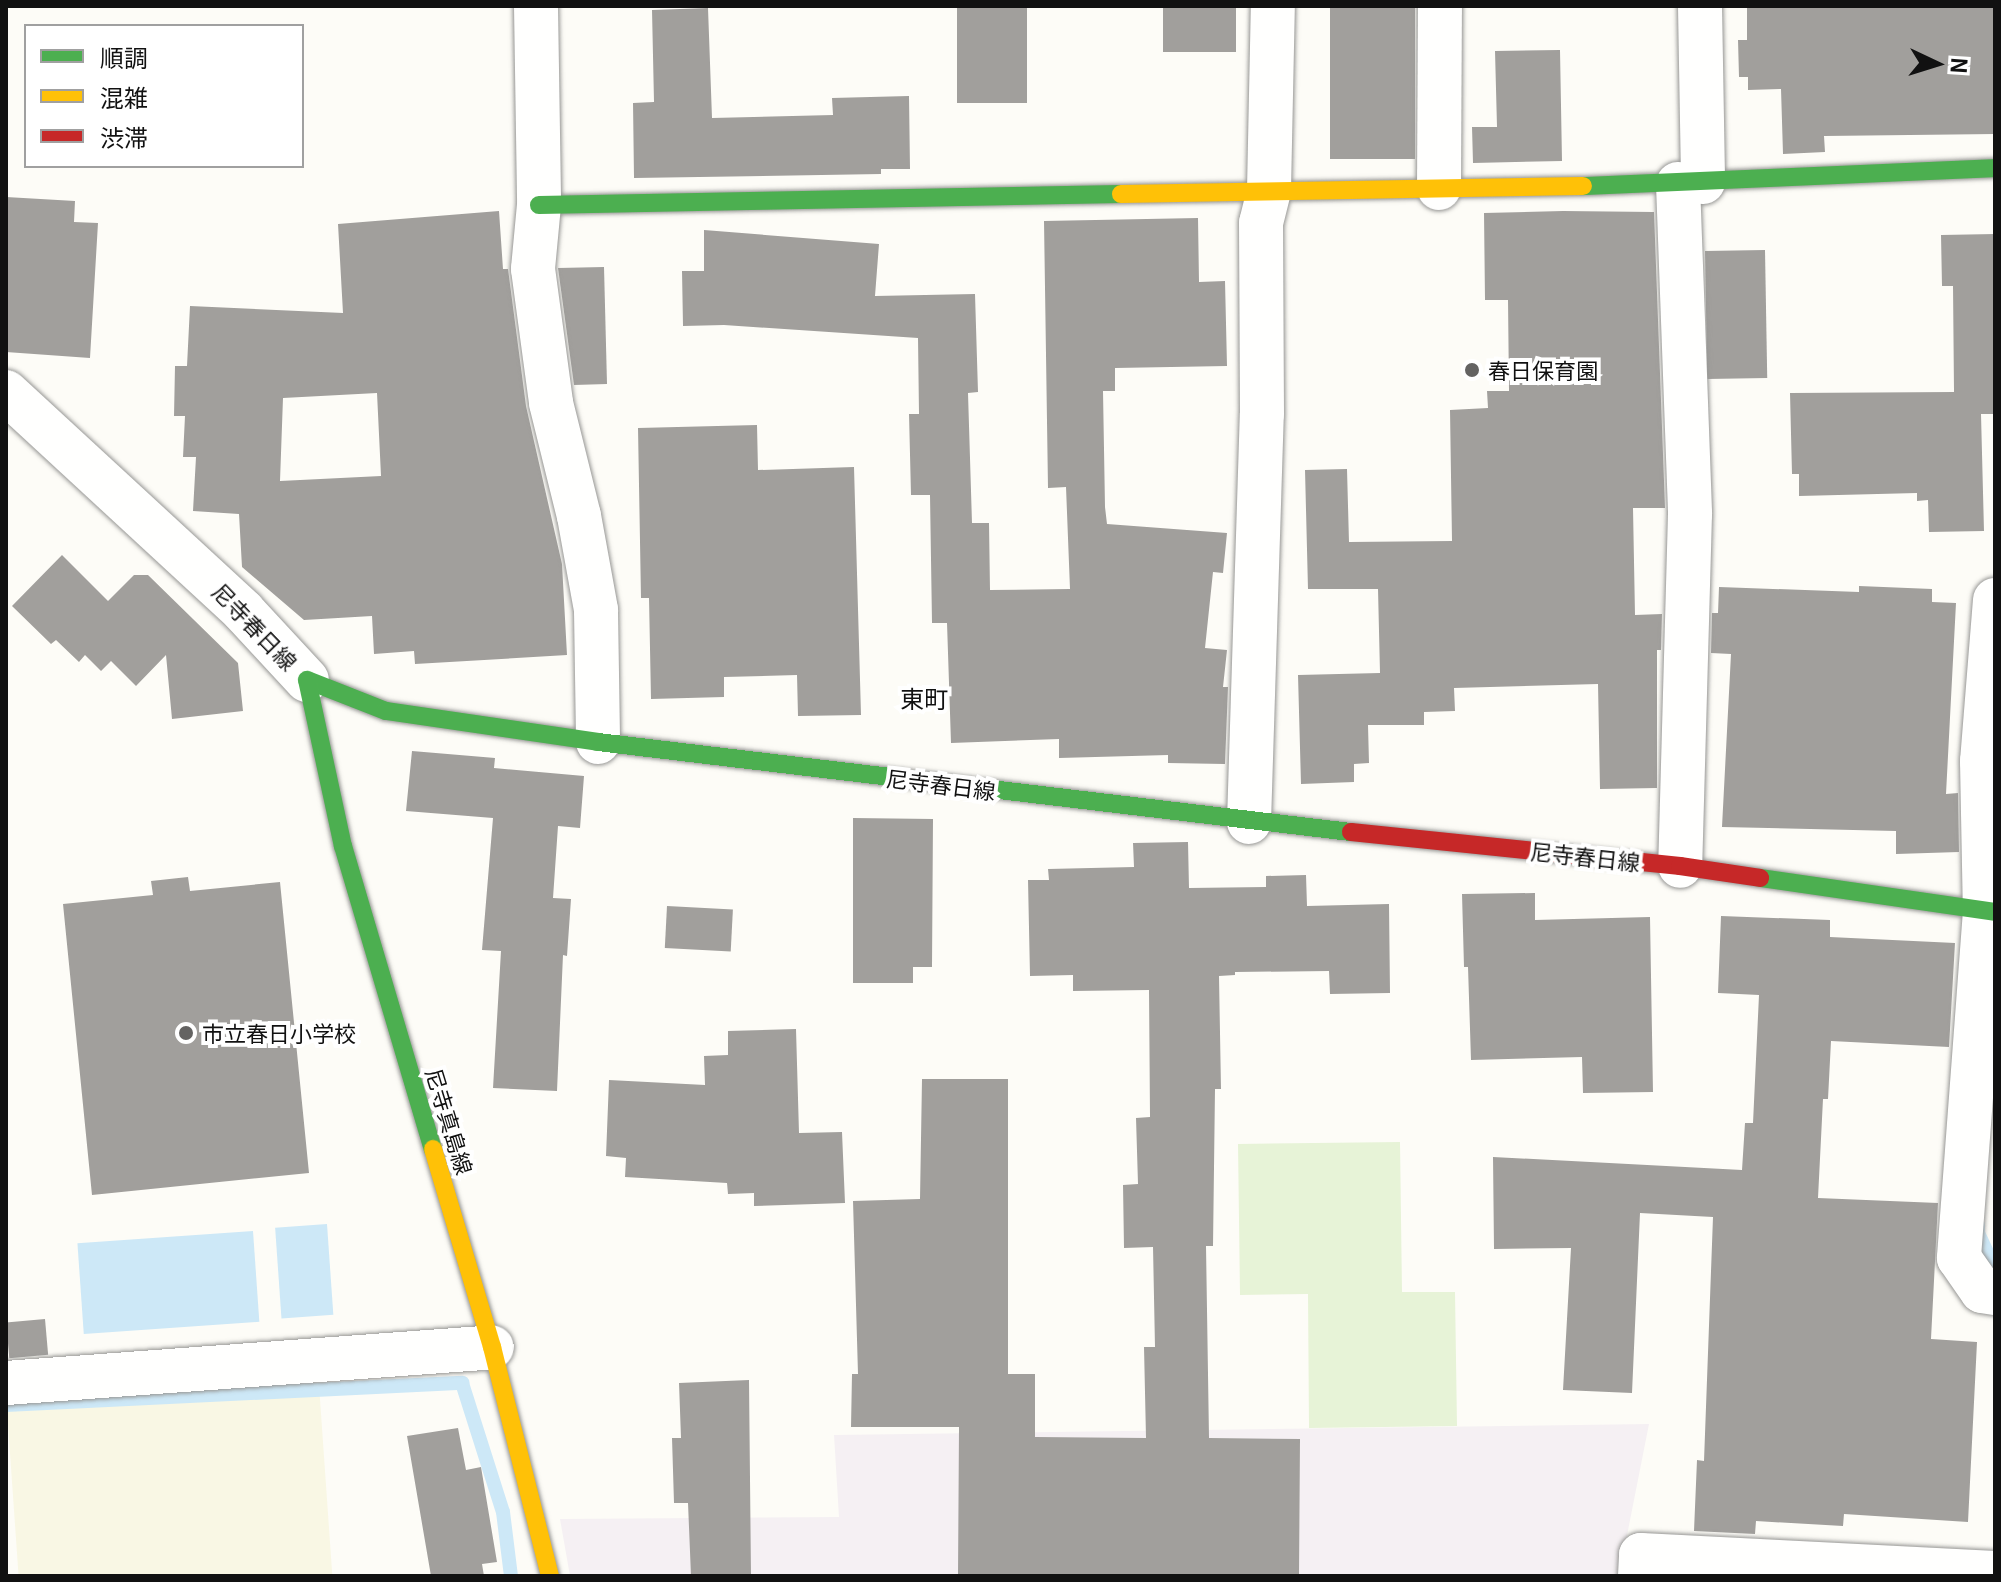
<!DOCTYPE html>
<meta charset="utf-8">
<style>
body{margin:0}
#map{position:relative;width:2001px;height:1582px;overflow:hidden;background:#fdfcf7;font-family:Georgia,"Noto Sans JP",serif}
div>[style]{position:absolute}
.industrial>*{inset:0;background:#f5f0f3}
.farmland>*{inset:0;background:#f9f7e4;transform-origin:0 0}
.green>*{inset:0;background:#e7f3d7}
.water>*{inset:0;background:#cde8f7;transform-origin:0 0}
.stream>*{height:14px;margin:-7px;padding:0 7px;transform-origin:7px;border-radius:7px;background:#cde8f7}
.building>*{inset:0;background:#a19f9c;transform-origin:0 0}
.roads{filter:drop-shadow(0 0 2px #979795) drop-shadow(0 0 2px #979795)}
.street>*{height:44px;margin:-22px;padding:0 22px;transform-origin:22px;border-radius:22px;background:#fffffe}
.fast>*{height:18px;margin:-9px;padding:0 9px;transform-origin:9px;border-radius:9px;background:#4caf50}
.slow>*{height:18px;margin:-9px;padding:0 9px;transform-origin:9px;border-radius:9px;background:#ffc107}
.jam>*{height:18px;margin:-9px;padding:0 9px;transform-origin:9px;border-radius:9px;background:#c62828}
.dots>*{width:22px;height:22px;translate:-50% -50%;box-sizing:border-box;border:4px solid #fff;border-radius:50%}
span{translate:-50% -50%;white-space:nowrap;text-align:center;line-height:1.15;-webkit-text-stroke:8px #fff;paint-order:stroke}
.poi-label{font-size:22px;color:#111}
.left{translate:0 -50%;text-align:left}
.street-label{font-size:22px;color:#111}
.neighbourhood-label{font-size:24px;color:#111}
.frame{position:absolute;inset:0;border:8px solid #111;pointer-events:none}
.legend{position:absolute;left:24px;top:24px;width:280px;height:144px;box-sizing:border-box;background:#fff;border:2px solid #a0a0a0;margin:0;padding:10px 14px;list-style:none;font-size:24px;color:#111}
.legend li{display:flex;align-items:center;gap:16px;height:40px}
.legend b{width:40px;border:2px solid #a0a0a0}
.north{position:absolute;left:1897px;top:24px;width:80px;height:80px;-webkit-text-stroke:6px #fff;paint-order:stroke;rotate:94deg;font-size:22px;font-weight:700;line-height:32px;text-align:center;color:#111}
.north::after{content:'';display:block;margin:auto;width:28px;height:36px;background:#111;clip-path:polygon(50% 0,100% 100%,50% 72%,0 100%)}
</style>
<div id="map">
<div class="industrial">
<i style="clip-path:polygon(1649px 1424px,1619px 1576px,570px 1576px,560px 1519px,839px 1517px,834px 1435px)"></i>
</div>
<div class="farmland">
<i style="left:319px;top:1385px;width:191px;height:313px;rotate:86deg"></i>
</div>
<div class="green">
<i style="clip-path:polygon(1400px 1142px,1402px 1292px,1455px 1292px,1457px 1426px,1309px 1428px,1308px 1294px,1240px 1295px,1238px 1144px)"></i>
</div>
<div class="water">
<i style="left:327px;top:1224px;width:91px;height:52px;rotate:86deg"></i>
<i style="left:253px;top:1231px;width:91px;height:176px;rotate:86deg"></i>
</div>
<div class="stream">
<i style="left:1978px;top:1225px;width:8px;rotate:90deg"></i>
<i style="left:1978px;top:1233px;width:40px;rotate:65deg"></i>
<i style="left:6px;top:1405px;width:457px;rotate:-2.8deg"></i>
<i style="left:462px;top:1383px;width:135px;rotate:72.4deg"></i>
<i style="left:503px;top:1512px;width:64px;rotate:82.9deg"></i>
</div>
<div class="building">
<i style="left:957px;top:6px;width:70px;height:97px"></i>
<i style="left:1163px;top:6px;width:73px;height:46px"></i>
<i style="left:1330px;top:6px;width:85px;height:153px"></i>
<i style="clip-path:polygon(1747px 6px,1994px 6px,1995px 134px,1824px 136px,1825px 152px,1783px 154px,1781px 89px,1748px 90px,1748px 77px,1739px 77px,1738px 40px,1747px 40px)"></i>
<i style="clip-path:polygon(708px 8px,712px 118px,833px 115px,832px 98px,909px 96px,910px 169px,881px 169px,881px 174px,634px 178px,633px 103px,654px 102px,652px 10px)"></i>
<i style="clip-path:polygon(1560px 50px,1562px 161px,1473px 163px,1472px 127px,1497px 127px,1495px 51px)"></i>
<i style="clip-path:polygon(6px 197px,75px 201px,74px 222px,98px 223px,90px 358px,6px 352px)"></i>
<i style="clip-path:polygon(evenodd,499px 211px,503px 269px,508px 269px,526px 406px,562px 564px,567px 655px,415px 664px,414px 651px,374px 654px,372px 616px,304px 620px,242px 567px,239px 514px,193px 511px,196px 457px,183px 457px,185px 416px,174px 416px,175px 366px,187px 366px,190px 306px,343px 313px,338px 224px,499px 211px,377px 393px,381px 476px,280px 481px,283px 398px,377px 393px)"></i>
<i style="clip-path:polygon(1563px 211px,1654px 212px,1665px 508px,1633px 508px,1635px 615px,1662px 614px,1661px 650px,1657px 650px,1657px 788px,1600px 789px,1598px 684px,1454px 688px,1455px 711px,1424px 712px,1424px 725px,1368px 725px,1369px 763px,1354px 764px,1354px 782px,1301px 784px,1298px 675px,1380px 673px,1378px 589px,1308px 589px,1305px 470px,1347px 469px,1349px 542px,1452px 541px,1450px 410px,1488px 408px,1487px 391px,1509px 391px,1508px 300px,1485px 300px,1484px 213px)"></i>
<i style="clip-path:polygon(1198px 218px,1199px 282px,1225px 281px,1227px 366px,1115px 368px,1115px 391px,1103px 391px,1105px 507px,1107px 524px,1227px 533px,1223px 573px,1213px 572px,1205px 648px,1227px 650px,1223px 687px,1228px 687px,1225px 764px,1168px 763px,1168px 755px,1059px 758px,1059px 739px,951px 743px,947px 623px,932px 623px,930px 495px,911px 495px,909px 414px,919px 414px,918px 338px,724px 325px,683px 326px,682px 271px,704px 271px,704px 230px,879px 244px,875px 296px,975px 294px,978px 392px,968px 393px,972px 523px,989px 523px,990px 590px,1070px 589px,1066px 487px,1048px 488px,1044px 221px)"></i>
<i style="clip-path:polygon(1995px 234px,1995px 414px,1981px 414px,1984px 531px,1929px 532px,1928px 500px,1917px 501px,1917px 493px,1799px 496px,1799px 474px,1792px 474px,1790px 393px,1954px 392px,1953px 286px,1942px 286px,1941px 235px)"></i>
<i style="left:1765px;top:250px;width:128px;height:60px;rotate:89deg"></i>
<i style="clip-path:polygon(604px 267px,607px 384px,574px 385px,558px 268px)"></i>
<i style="clip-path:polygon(757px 425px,758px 470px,854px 467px,861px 715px,798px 716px,797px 675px,724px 677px,724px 697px,651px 699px,649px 598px,641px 598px,638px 428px)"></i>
<i style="clip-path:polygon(62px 555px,108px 601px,134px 575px,148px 575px,238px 663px,243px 711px,172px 719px,166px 655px,136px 686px,111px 661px,101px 671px,85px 655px,79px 662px,56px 640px,51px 644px,12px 606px)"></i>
<i style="clip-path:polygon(1859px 586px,1932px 589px,1932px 602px,1956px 603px,1946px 794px,1958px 793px,1959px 852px,1896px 854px,1896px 831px,1722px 827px,1731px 654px,1711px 653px,1712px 613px,1718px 613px,1719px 587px,1859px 592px)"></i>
<i style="clip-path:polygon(412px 751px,495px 758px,494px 768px,584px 776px,580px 828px,558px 826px,553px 898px,571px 899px,567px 956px,563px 955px,557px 1091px,493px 1088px,501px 951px,482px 950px,493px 818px,406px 811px)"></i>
<i style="clip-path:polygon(853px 818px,933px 819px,932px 967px,913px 967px,913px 983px,853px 983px)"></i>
<i style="clip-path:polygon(1188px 842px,1189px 888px,1266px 887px,1266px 876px,1306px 875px,1307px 906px,1389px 904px,1390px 993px,1330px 994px,1329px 971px,1235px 972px,1235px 975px,1219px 976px,1221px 1089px,1215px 1089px,1213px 1246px,1206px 1246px,1209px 1438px,1300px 1439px,1299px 1576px,958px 1576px,959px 1427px,851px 1427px,852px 1374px,858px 1374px,853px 1201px,920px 1199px,922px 1079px,1008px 1079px,1008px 1374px,1035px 1374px,1035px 1437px,1146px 1438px,1144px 1347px,1155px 1347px,1153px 1247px,1124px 1248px,1123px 1185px,1138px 1184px,1136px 1118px,1150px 1117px,1149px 990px,1073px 991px,1073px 975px,1030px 976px,1028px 880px,1049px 880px,1048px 869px,1134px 867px,1133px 843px)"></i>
<i style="clip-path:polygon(188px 877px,190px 891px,280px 882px,309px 1173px,92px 1195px,63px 904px,153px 895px,151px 881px)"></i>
<i style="clip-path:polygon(1535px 893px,1535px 920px,1650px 917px,1653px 1092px,1583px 1093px,1582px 1057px,1471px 1060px,1468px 967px,1464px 967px,1462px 894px)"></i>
<i style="left:667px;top:906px;width:66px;height:42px;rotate:3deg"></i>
<i style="clip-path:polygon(1721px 916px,1830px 920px,1830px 937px,1955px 943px,1949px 1047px,1831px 1041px,1828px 1099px,1823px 1099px,1818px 1198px,1938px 1203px,1931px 1339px,1977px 1342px,1968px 1522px,1844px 1514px,1843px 1526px,1756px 1521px,1755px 1534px,1694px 1531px,1697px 1460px,1704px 1461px,1713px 1217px,1640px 1213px,1632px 1393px,1563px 1390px,1571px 1248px,1494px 1249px,1493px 1157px,1742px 1170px,1745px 1123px,1753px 1123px,1759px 995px,1718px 993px)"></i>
<i style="clip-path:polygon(796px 1029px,799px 1133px,842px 1132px,845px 1203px,754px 1206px,754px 1193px,728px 1194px,727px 1183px,625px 1177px,626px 1158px,606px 1156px,609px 1080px,705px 1085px,704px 1056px,728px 1055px,728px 1031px)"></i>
<i style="left:45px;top:1319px;width:36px;height:39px;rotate:85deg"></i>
<i style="clip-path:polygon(749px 1380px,751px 1576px,691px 1576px,688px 1503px,674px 1503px,672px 1438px,681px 1438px,679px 1383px)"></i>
<i style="clip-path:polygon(458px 1428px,466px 1470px,481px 1467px,497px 1562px,482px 1564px,484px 1576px,431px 1576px,407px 1436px)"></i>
</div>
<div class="roads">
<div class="street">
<i style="left:536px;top:6px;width:199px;rotate:89.1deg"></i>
<i style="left:539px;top:205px;width:64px;rotate:95.4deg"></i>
<i style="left:533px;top:269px;width:135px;rotate:82.3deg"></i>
<i style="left:551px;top:403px;width:116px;rotate:76.1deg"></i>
<i style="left:579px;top:516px;width:96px;rotate:79.7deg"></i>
<i style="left:596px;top:610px;width:132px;rotate:89.1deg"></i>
<i style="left:1700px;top:6px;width:176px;rotate:89deg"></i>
<i style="left:1678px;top:184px;width:330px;rotate:87.9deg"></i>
<i style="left:1690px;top:514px;width:352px;rotate:91.6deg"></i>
<i style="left:1439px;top:188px;width:182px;rotate:-89.7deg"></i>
<i style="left:6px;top:392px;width:323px;rotate:42.7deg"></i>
<i style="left:243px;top:611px;width:94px;rotate:47.2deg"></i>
<i style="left:1995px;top:600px;width:162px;rotate:94.6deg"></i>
<i style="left:1982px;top:761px;width:150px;rotate:88.9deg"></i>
<i style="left:1985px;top:911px;width:348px;rotate:94.3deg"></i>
<i style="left:1959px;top:1258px;width:40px;rotate:55.1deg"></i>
<i style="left:1982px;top:1291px;width:13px;rotate:9deg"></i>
<i style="left:1249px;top:822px;width:408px;rotate:-88.2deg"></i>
<i style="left:1262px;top:414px;width:191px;rotate:-90.3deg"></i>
<i style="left:1261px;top:223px;width:34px;rotate:-76deg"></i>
<i style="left:1269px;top:190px;width:184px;rotate:-88.8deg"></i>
<i style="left:6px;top:1383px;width:487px;rotate:-4.2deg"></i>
<i style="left:1640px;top:1576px;width:21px;rotate:-87deg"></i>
<i style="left:1641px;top:1555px;width:354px;rotate:2.9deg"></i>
</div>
<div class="fast">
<i style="left:1583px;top:186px;width:412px;rotate:-2.5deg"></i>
<i style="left:539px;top:205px;width:582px;rotate:-1.08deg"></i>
<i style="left:307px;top:680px;width:85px;rotate:21.4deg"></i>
<i style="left:386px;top:711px;width:214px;rotate:8.3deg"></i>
<i style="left:598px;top:742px;width:758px;rotate:6.82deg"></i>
<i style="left:307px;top:680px;width:170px;rotate:77.8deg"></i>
<i style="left:343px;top:846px;width:316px;rotate:73.5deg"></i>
<i style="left:1760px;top:878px;width:237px;rotate:8.2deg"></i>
</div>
<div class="slow">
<i style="left:1121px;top:194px;width:462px;rotate:-1deg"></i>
<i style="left:433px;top:1149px;width:207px;rotate:73.4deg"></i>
<i style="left:492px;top:1347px;width:236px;rotate:75.8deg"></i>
</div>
<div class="jam">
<i style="left:1351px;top:832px;width:331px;rotate:5.9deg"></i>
<i style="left:1680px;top:866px;width:81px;rotate:8.5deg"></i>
</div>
</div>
<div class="dots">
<i style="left:1472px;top:370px;background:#646362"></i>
<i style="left:186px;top:1033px;background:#646362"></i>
</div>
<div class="poi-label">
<span class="left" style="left:1488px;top:370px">春日保育園</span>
<span class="left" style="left:202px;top:1033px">市立春日小学校</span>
</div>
<div class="street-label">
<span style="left:255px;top:626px;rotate:46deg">尼寺春日線</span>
<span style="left:941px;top:784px;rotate:7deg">尼寺春日線</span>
<span style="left:1585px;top:856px;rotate:6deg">尼寺春日線</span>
<span style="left:450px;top:1121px;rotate:73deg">尼寺真島線</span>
</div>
<div class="neighbourhood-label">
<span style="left:924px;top:698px">東町</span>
</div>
<div class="frame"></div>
<ul class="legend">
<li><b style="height:10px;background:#4caf50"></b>順調</li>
<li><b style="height:10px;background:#ffc107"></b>混雑</li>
<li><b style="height:10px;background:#c62828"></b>渋滞</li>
</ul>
<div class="north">N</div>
</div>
